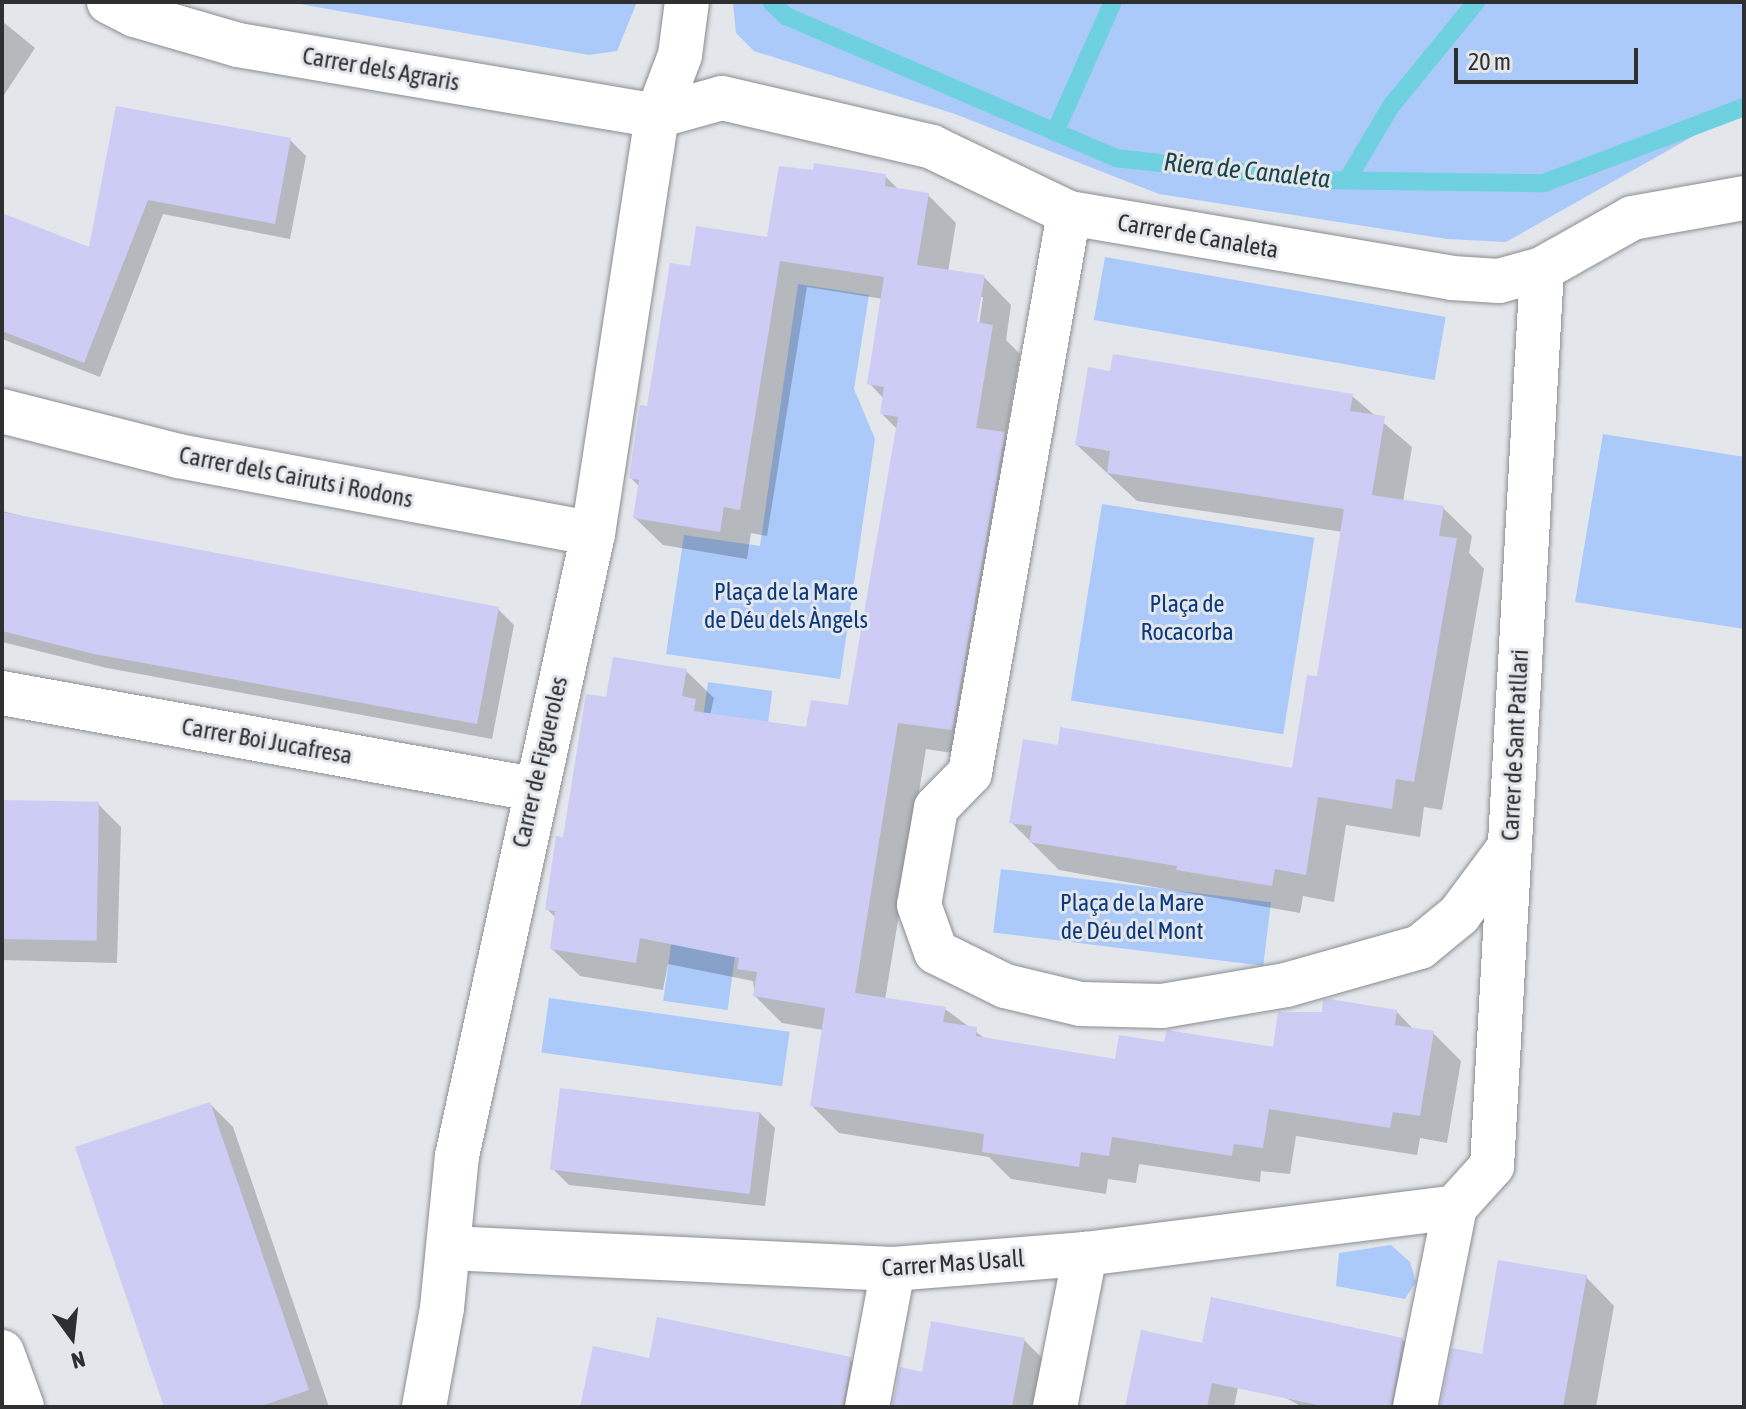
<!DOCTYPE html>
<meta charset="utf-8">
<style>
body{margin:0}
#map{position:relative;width:1746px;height:1409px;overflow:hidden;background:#e3e6eb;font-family:"Asap Condensed",sans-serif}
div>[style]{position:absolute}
.green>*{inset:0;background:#abcafa;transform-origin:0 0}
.shadow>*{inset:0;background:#0003}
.stream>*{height:18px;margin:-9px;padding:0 9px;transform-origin:9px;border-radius:9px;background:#6fd1e0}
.building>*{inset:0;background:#cdccf5;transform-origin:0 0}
.roads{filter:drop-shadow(0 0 2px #8a8d91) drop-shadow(0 0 2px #8a8d91)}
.minor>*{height:44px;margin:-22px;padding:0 22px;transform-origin:22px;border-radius:22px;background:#fff}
span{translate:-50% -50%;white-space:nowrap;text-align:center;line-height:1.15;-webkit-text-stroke:6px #e3e6eb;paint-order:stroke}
.street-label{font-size:24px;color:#2e2f31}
.park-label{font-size:24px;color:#0a3a7d}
.water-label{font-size:26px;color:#18454b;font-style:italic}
.frame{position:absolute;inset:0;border:4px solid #2e2f31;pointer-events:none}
.north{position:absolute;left:32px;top:1297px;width:80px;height:80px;-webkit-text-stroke:6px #e3e6eb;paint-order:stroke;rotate:165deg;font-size:22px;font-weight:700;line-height:32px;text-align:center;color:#2e2f31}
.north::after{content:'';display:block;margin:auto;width:28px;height:36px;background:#2e2f31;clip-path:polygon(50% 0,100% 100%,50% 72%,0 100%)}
.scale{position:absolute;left:1454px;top:48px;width:184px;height:36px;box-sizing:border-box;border:4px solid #2e2f31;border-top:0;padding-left:10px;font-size:24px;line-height:28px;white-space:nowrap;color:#2e2f31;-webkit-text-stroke:6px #e3e6eb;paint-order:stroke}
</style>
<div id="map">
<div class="green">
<i style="clip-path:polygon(288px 2px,637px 2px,617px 51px,589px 55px)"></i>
<i style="clip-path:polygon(733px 2px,1744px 2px,1744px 117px,1706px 129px,1506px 242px,1447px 239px,1159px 194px,955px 114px,754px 51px,736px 33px)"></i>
<i style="left:1105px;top:257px;width:346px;height:64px;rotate:10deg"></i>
<i style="clip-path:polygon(798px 284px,869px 295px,854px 389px,875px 439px,840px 679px,666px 654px,684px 535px,760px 546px)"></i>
<i style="clip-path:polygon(1603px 434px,1744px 457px,1744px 629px,1575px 602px)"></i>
<i style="left:1102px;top:504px;width:215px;height:199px;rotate:9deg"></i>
<i style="left:708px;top:682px;width:65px;height:322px;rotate:8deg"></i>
<i style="left:1001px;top:869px;width:272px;height:64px;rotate:7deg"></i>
<i style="left:549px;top:998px;width:243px;height:55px;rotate:8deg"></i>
<i style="clip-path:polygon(1391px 1245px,1410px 1262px,1416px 1282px,1405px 1299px,1336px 1286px,1339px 1253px)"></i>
</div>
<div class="shadow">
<i style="clip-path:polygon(2px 21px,35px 48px,2px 98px)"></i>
<i style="clip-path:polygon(118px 108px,290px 140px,306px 156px,290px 239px,163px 214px,100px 377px,2px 339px,2px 215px,90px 250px)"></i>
<i style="clip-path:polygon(evenodd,885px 176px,900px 191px,928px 195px,956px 223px,948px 272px,984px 277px,1011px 305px,1006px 340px,1020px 354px,1006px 436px,1032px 462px,979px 757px,926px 749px,885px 1000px,945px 1009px,987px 1040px,1117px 1061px,1166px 1045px,1275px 1049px,1396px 1011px,1414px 1030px,1433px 1033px,1461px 1061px,1447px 1143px,1420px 1138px,1417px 1155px,1296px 1136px,1290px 1174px,1261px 1171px,1260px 1182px,1139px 1164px,1136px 1183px,1108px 1179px,1106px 1194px,1011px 1179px,989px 1157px,839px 1133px,812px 1106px,823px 1030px,782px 1023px,755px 996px,753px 981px,668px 964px,663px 990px,580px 976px,552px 949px,556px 918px,547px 909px,608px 699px,686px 671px,714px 698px,710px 715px,808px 730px,850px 708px,898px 430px,882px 414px,884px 399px,869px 383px,883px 299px,807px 287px,767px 536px,751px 533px,747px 559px,663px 545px,635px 518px,640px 487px,631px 478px,692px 268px,768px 239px,885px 176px,979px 297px,983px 297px,978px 332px,974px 331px,979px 297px)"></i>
<i style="clip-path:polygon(1352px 396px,1412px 447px,1403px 502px,1443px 508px,1472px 536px,1469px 553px,1484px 569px,1442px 810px,1424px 807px,1420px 837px,1346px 825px,1334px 902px,1303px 896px,1300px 913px,1059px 870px,1011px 822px,1294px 771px,1318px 679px,1343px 532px,1137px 501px,1077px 445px)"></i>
<i style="clip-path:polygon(2px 511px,112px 538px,498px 609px,514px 625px,492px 739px,107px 668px,2px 642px)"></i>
<i style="clip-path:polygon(2px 802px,98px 804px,121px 827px,117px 963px,2px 960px)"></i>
<i style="clip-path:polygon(210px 1104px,233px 1127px,329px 1407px,166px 1407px)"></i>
<i style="clip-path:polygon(759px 1112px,775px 1128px,765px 1206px,569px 1185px,553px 1169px)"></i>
<i style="clip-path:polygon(1586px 1277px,1614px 1306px,1596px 1407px,1443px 1407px)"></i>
<i style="clip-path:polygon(1402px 1339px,1425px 1362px,1416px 1407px,1302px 1407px,1241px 1372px,1234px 1407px,1127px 1407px,1203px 1345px)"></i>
<i style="clip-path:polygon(1024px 1340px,1050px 1366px,1042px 1407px,892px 1407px,923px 1374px)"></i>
<i style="clip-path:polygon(850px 1359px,876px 1385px,873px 1407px,582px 1407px,651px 1360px)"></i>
</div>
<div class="stream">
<i style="left:771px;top:2px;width:21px;rotate:43deg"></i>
<i style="left:786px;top:16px;width:358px;rotate:23.3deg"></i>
<i style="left:1115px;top:158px;width:201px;rotate:6.3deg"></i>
<i style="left:1315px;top:180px;width:229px;rotate:0.8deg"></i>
<i style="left:1544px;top:183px;width:214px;rotate:-20.8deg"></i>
<i style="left:1055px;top:132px;width:142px;rotate:-66deg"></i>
<i style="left:1347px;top:180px;width:86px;rotate:-59.3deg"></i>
<i style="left:1391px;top:106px;width:134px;rotate:-50.7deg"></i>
</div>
<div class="building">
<i style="clip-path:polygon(116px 106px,291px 138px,275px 224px,148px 200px,84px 363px,2px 331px,2px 213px,89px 247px)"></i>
<i style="clip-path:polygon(814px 163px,886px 174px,885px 186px,929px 193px,917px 265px,985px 275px,977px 322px,993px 325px,976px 428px,1005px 432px,952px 730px,898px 723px,855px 993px,946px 1007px,943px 1022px,977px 1027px,976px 1036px,1115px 1059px,1119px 1035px,1164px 1042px,1167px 1030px,1273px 1047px,1278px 1012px,1322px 1012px,1323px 1000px,1330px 999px,1397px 1010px,1395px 1025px,1434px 1031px,1420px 1116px,1393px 1112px,1390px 1128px,1269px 1109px,1263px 1148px,1234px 1144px,1232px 1156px,1112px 1137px,1109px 1156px,1081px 1152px,1079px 1167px,982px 1152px,984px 1134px,810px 1106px,825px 1008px,753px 996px,757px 972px,737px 969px,739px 958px,640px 938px,636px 963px,550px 949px,555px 911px,545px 910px,556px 836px,563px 837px,586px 694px,606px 697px,613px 657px,687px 669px,682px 696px,696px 699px,694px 711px,806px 727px,811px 700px,848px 705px,898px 417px,880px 414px,884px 387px,867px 384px,884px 277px,780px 261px,740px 510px,724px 507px,720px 532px,633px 518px,639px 480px,629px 478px,640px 405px,647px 406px,670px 263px,690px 266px,696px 226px,767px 237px,779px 166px,813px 170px)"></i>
<i style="clip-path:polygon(1113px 354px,1353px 394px,1350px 411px,1385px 416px,1372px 495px,1444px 506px,1439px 536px,1457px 538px,1414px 782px,1396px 779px,1392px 809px,1318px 797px,1306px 875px,1275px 869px,1272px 886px,1176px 870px,1177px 866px,1029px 842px,1032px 826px,1009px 823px,1023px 739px,1058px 745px,1060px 727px,1292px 768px,1307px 675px,1317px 676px,1344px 509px,1107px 473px,1110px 451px,1075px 445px,1088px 367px,1110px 371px)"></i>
<i style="clip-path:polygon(2px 512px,499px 607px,477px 724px,94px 654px,2px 631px)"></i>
<i style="left:2px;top:800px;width:97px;height:139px;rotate:1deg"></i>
<i style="left:560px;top:1088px;width:201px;height:82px;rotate:7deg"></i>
<i style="clip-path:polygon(210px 1102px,309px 1390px,258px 1407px,164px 1407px,75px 1147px)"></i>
<i style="clip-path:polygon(1498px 1260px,1587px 1275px,1563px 1407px,1440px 1407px,1452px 1348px,1482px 1354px)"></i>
<i style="clip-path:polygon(1211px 1297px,1403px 1338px,1391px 1407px,1327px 1407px,1212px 1383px,1207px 1407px,1125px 1407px,1141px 1330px,1202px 1343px)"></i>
<i style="clip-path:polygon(657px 1317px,851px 1357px,843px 1407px,580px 1407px,593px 1346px,649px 1358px)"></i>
<i style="clip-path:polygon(931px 1321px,1025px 1338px,1012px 1407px,892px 1407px,900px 1367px,922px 1372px)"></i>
</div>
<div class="roads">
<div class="minor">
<i style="left:109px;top:2px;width:29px;rotate:27deg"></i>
<i style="left:135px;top:15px;width:107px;rotate:16.2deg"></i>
<i style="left:238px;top:45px;width:425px;rotate:9.6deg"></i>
<i style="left:657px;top:116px;width:67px;rotate:-15.5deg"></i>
<i style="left:722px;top:98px;width:216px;rotate:13.1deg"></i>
<i style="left:932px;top:147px;width:152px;rotate:25.7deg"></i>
<i style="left:1069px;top:213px;width:388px;rotate:9.6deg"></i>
<i style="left:1452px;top:278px;width:47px;rotate:3.7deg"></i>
<i style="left:1499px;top:281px;width:45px;rotate:-15.6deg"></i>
<i style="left:1542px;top:269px;width:103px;rotate:-29.5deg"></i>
<i style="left:1632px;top:218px;width:114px;rotate:-10.1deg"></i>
<i style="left:1069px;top:213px;width:569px;rotate:100.03deg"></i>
<i style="left:970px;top:773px;width:49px;rotate:134.2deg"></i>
<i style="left:936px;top:808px;width:98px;rotate:99.9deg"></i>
<i style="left:919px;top:905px;width:50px;rotate:70.1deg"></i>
<i style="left:936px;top:952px;width:77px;rotate:26.2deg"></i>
<i style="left:1005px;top:986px;width:77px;rotate:13.5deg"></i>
<i style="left:1080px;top:1004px;width:82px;rotate:1.4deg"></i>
<i style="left:1162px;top:1006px;width:126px;rotate:-9.6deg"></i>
<i style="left:1286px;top:985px;width:139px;rotate:-15.8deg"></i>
<i style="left:1420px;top:947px;width:50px;rotate:-39.4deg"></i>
<i style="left:1459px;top:915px;width:84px;rotate:-53.3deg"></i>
<i style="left:2px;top:411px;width:182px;rotate:14.3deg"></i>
<i style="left:178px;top:456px;width:422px;rotate:10.6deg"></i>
<i style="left:2px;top:693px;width:540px;rotate:10.25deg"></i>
<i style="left:1455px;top:1207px;width:55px;rotate:-47.9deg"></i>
<i style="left:1492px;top:1166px;width:898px;rotate:-86.81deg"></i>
<i style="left:449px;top:1248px;width:444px;rotate:2.7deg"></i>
<i style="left:893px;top:1269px;width:193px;rotate:-4.5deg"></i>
<i style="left:1085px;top:1254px;width:373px;rotate:-7.2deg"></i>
<i style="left:2px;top:1352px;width:59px;rotate:70deg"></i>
<i style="left:424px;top:1407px;width:101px;rotate:-79.7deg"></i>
<i style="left:442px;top:1308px;width:153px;rotate:-84.4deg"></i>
<i style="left:457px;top:1156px;width:637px;rotate:-77.67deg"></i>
<i style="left:593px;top:534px;width:423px;rotate:-81.3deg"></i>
<i style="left:657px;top:116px;width:65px;rotate:-69.3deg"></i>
<i style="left:680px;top:55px;width:53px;rotate:-82.5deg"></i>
<i style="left:867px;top:1407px;width:140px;rotate:-79.3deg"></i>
<i style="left:1055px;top:1407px;width:156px;rotate:-78.9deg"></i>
<i style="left:1415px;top:1407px;width:204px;rotate:-78.7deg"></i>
</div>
</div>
<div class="street-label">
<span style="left:381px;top:69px;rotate:10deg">Carrer dels Agraris</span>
<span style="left:1198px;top:236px;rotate:10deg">Carrer de Canaleta</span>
<span style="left:296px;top:477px;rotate:11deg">Carrer dels Cairuts i Rodons</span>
<span style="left:267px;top:741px;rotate:10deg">Carrer Boi Jucafresa</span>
<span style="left:1515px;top:745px;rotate:-87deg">Carrer de Sant Patllari</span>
<span style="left:540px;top:762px;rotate:-77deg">Carrer de Figueroles</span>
<span style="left:953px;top:1263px;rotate:-4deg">Carrer Mas Usall</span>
</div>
<div class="park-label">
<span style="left:786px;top:606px">Plaça de la Mare<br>de Déu dels Àngels</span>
<span style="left:1187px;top:618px">Plaça de<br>Rocacorba</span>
<span style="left:1132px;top:917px">Plaça de la Mare<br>de Déu del Mont</span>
</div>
<div class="water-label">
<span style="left:1247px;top:171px;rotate:6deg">Riera de Canaleta</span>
</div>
<div class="frame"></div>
<div class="north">N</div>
<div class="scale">20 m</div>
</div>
